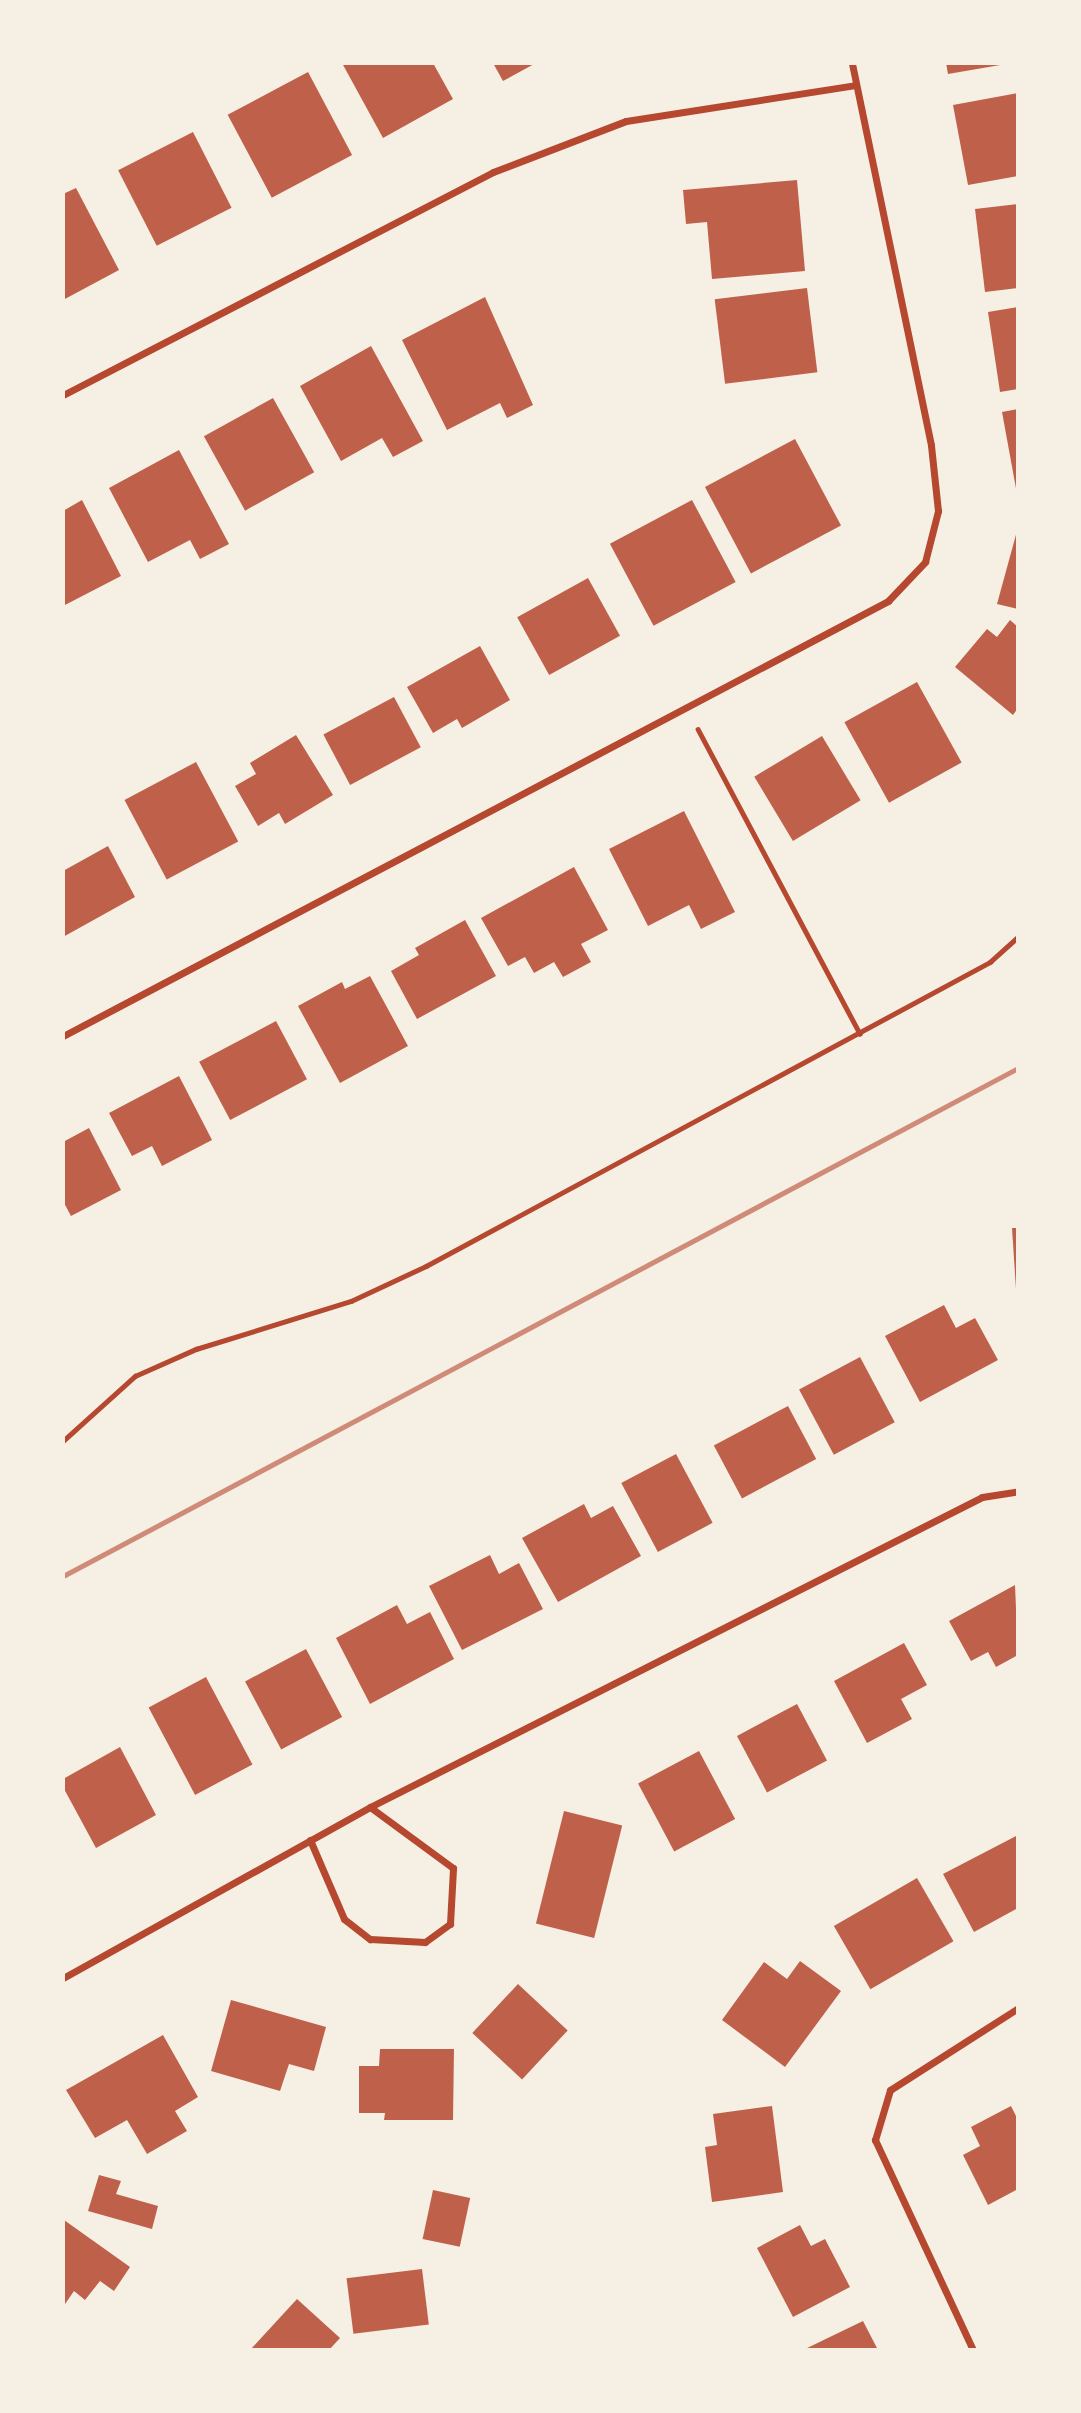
<!DOCTYPE html>
<style>
body{margin:0}
#map{position:relative;width:1081px;height:2413px;overflow:hidden;background:#f6efe4;font-family:"Sofia Sans Condensed",sans-serif}
div>[style]{position:absolute}
.building>*{inset:0;background:#bf614a;transform-origin:0 0}
.path>*{height:4.5px;margin:-2.25px;padding:0 2.25px;transform-origin:2.25px;border-radius:2.25px;background:#b5482f}
.minor>*{height:7px;margin:-3.5px;padding:0 3.5px;transform-origin:3.5px;border-radius:3.5px;background:#b5482f}
.rail>*{height:5px;margin:-2.5px;padding:0 2.5px;transform-origin:2.5px;border-radius:2.5px;background:#cf8b77}
span{translate:-50% -50%;white-space:nowrap;text-align:center;line-height:1.15;-webkit-text-stroke:6px #f6efe4;paint-order:stroke}
.frame{position:absolute;inset:0;border:65px solid #f6efe4;pointer-events:none}
</style>
<div id="map">
<div class="building">
<i style="clip-path:polygon(342px 63px,433px 63px,453px 99px,383px 138px)"></i>
<i style="clip-path:polygon(493px 63px,536px 63px,503px 81px)"></i>
<i style="clip-path:polygon(946px 63px,1006px 63px,1006px 64px,948px 74px)"></i>
<i style="left:308px;top:72px;width:94px;height:91px;rotate:62deg"></i>
<i style="clip-path:polygon(1018px 93px,1018px 176px,968px 185px,953px 105px)"></i>
<i style="left:193px;top:132px;width:85px;height:84px;rotate:63deg"></i>
<i style="clip-path:polygon(797px 180px,805px 271px,712px 279px,707px 222px,686px 224px,683px 190px)"></i>
<i style="clip-path:polygon(76px 188px,119px 270px,63px 300px,63px 194px)"></i>
<i style="clip-path:polygon(1018px 204px,1018px 288px,985px 292px,975px 209px)"></i>
<i style="left:807px;top:288px;width:85px;height:93px;rotate:83deg"></i>
<i style="clip-path:polygon(485px 297px,533px 405px,507px 418px,500px 403px,447px 430px,402px 340px)"></i>
<i style="clip-path:polygon(1018px 307px,1018px 389px,1000px 392px,988px 312px)"></i>
<i style="clip-path:polygon(371px 346px,423px 441px,393px 457px,382px 438px,341px 461px,300px 386px)"></i>
<i style="left:273px;top:398px;width:85px;height:79px;rotate:61deg"></i>
<i style="clip-path:polygon(1018px 409px,1018px 494px,1017px 494px,1002px 412px)"></i>
<i style="left:795px;top:439px;width:98px;height:102px;rotate:62deg"></i>
<i style="clip-path:polygon(179px 450px,229px 544px,200px 559px,190px 540px,148px 562px,109px 488px)"></i>
<i style="clip-path:polygon(82px 500px,121px 576px,63px 606px,63px 511px)"></i>
<i style="left:692px;top:500px;width:93px;height:93px;rotate:62deg"></i>
<i style="clip-path:polygon(1017px 531px,1018px 531px,1018px 609px,997px 604px)"></i>
<i style="left:588px;top:578px;width:66px;height:81px;rotate:61deg"></i>
<i style="clip-path:polygon(1010px 620px,1018px 627px,1018px 708px,1013px 715px,955px 667px,987px 629px,997px 637px)"></i>
<i style="clip-path:polygon(480px 646px,510px 700px,462px 728px,457px 719px,433px 733px,407px 687px)"></i>
<i style="left:917px;top:682px;width:92px;height:83px;rotate:61deg"></i>
<i style="left:394px;top:697px;width:57px;height:80px;rotate:62deg"></i>
<i style="clip-path:polygon(296px 735px,333px 795px,285px 824px,279px 813px,258px 826px,235px 786px,256px 774px,250px 763px)"></i>
<i style="left:822px;top:736px;width:75px;height:79px;rotate:59deg"></i>
<i style="left:196px;top:762px;width:90px;height:81px;rotate:62deg"></i>
<i style="clip-path:polygon(684px 811px,735px 912px,701px 929px,689px 905px,648px 926px,609px 849px)"></i>
<i style="clip-path:polygon(108px 846px,135px 897px,63px 937px,63px 871px)"></i>
<i style="clip-path:polygon(574px 867px,608px 930px,581px 944px,591px 962px,563px 977px,554px 962px,534px 973px,525px 957px,508px 966px,481px 918px)"></i>
<i style="clip-path:polygon(465px 920px,496px 976px,417px 1019px,391px 971px,419px 955px,415px 948px)"></i>
<i style="clip-path:polygon(370px 976px,408px 1046px,340px 1083px,298px 1006px,342px 982px,345px 989px)"></i>
<i style="left:276px;top:1021px;width:66px;height:87px;rotate:62deg"></i>
<i style="clip-path:polygon(179px 1076px,212px 1140px,162px 1166px,152px 1146px,132px 1156px,109px 1113px)"></i>
<i style="clip-path:polygon(89px 1128px,121px 1190px,71px 1216px,63px 1201px,63px 1142px)"></i>
<i style="clip-path:polygon(1012px 1228px,1018px 1228px,1018px 1289px,1016px 1289px)"></i>
<i style="clip-path:polygon(944px 1305px,956px 1328px,975px 1318px,998px 1360px,920px 1402px,885px 1336px)"></i>
<i style="left:860px;top:1357px;width:74px;height:69px;rotate:62deg"></i>
<i style="left:788px;top:1406px;width:60px;height:84px;rotate:62deg"></i>
<i style="left:676px;top:1454px;width:78px;height:62px;rotate:62deg"></i>
<i style="clip-path:polygon(584px 1504px,591px 1518px,613px 1506px,641px 1556px,558px 1602px,522px 1538px)"></i>
<i style="clip-path:polygon(490px 1555px,499px 1574px,519px 1563px,543px 1609px,462px 1650px,429px 1586px)"></i>
<i style="clip-path:polygon(1015px 1585px,1018px 1655px,996px 1667px,988px 1652px,971px 1661px,949px 1621px)"></i>
<i style="clip-path:polygon(397px 1605px,407px 1624px,430px 1612px,454px 1659px,370px 1704px,336px 1638px)"></i>
<i style="clip-path:polygon(904px 1643px,927px 1685px,901px 1699px,912px 1719px,867px 1743px,834px 1681px)"></i>
<i style="left:306px;top:1649px;width:77px;height:69px;rotate:62deg"></i>
<i style="left:206px;top:1677px;width:99px;height:65px;rotate:62deg"></i>
<i style="left:797px;top:1704px;width:64px;height:68px;rotate:62deg"></i>
<i style="clip-path:polygon(120px 1747px,156px 1815px,96px 1848px,63px 1787px,63px 1779px)"></i>
<i style="left:699px;top:1751px;width:77px;height:69px;rotate:62deg"></i>
<i style="left:564px;top:1811px;width:60px;height:116px;rotate:14deg"></i>
<i style="clip-path:polygon(1018px 1835px,1018px 1908px,974px 1932px,943px 1874px)"></i>
<i style="left:917px;top:1878px;width:73px;height:96px;rotate:60deg"></i>
<i style="clip-path:polygon(800px 1961px,841px 1991px,785px 2067px,722px 2020px,764px 1962px,787px 1979px)"></i>
<i style="left:518px;top:1984px;width:68px;height:67px;rotate:43deg"></i>
<i style="clip-path:polygon(231px 2000px,326px 2027px,314px 2071px,289px 2064px,280px 2091px,211px 2071px)"></i>
<i style="clip-path:polygon(163px 2035px,198px 2097px,175px 2111px,187px 2131px,147px 2154px,127px 2120px,95px 2138px,66px 2090px)"></i>
<i style="clip-path:polygon(380px 2049px,454px 2049px,453px 2120px,384px 2120px,385px 2113px,359px 2113px,359px 2066px,379px 2066px)"></i>
<i style="clip-path:polygon(772px 2106px,783px 2192px,712px 2202px,705px 2147px,717px 2145px,713px 2114px)"></i>
<i style="clip-path:polygon(1011px 2106px,1018px 2120px,1018px 2189px,988px 2205px,963px 2155px,980px 2146px,971px 2127px)"></i>
<i style="clip-path:polygon(99px 2175px,121px 2181px,116px 2194px,158px 2206px,152px 2229px,88px 2211px)"></i>
<i style="left:433px;top:2190px;width:38px;height:50px;rotate:12deg"></i>
<i style="clip-path:polygon(64px 2220px,130px 2267px,114px 2291px,100px 2281px,85px 2300px,74px 2291px,63px 2307px)"></i>
<i style="clip-path:polygon(800px 2225px,811px 2246px,825px 2239px,850px 2287px,793px 2317px,757px 2248px)"></i>
<i style="left:422px;top:2269px;width:56px;height:76px;rotate:83deg"></i>
<i style="clip-path:polygon(297px 2299px,340px 2338px,329px 2350px,250px 2350px)"></i>
<i style="clip-path:polygon(863px 2321px,878px 2350px,803px 2350px)"></i>
</div>
<div class="path">
<i style="left:698px;top:729px;width:345px;rotate:62deg"></i>
<i style="left:63px;top:1441px;width:97px;rotate:-42.1deg"></i>
<i style="left:135px;top:1376px;width:67px;rotate:-23.9deg"></i>
<i style="left:196px;top:1349px;width:162px;rotate:-17.2deg"></i>
<i style="left:351px;top:1301px;width:83px;rotate:-25deg"></i>
<i style="left:426px;top:1266px;width:641px;rotate:-28.32deg"></i>
<i style="left:990px;top:962px;width:38px;rotate:-42deg"></i>
</div>
<div class="minor">
<i style="left:63px;top:395px;width:484px;rotate:-27.4deg"></i>
<i style="left:493px;top:172px;width:142px;rotate:-21deg"></i>
<i style="left:626px;top:121px;width:232px;rotate:-8.9deg"></i>
<i style="left:63px;top:1036px;width:933px;rotate:-27.8deg"></i>
<i style="left:888px;top:601px;width:54px;rotate:-46.5deg"></i>
<i style="left:925px;top:562px;width:53px;rotate:-75.7deg"></i>
<i style="left:938px;top:511px;width:66px;rotate:-96.1deg"></i>
<i style="left:931px;top:445px;width:390px;rotate:-101.7deg"></i>
<i style="left:310px;top:1840px;width:86px;rotate:66.7deg"></i>
<i style="left:344px;top:1919px;width:33px;rotate:38deg"></i>
<i style="left:370px;top:1939px;width:55px;rotate:3.1deg"></i>
<i style="left:425px;top:1942px;width:31px;rotate:-36deg"></i>
<i style="left:450px;top:1924px;width:56px;rotate:-86.9deg"></i>
<i style="left:453px;top:1868px;width:103px;rotate:-143.7deg"></i>
<i style="left:63px;top:1978px;width:351px;rotate:-29.1deg"></i>
<i style="left:370px;top:1807px;width:686px;rotate:-26.86deg"></i>
<i style="left:982px;top:1497px;width:36px;rotate:-9deg"></i>
<i style="left:973px;top:2350px;width:232px;rotate:-115deg"></i>
<i style="left:875px;top:2140px;width:52px;rotate:-73.3deg"></i>
<i style="left:890px;top:2090px;width:152px;rotate:-32.6deg"></i>
</div>
<div class="rail">
<i style="left:63px;top:1576px;width:1082px;rotate:-28.01deg"></i>
</div>
<div class="frame"></div>
</div>
